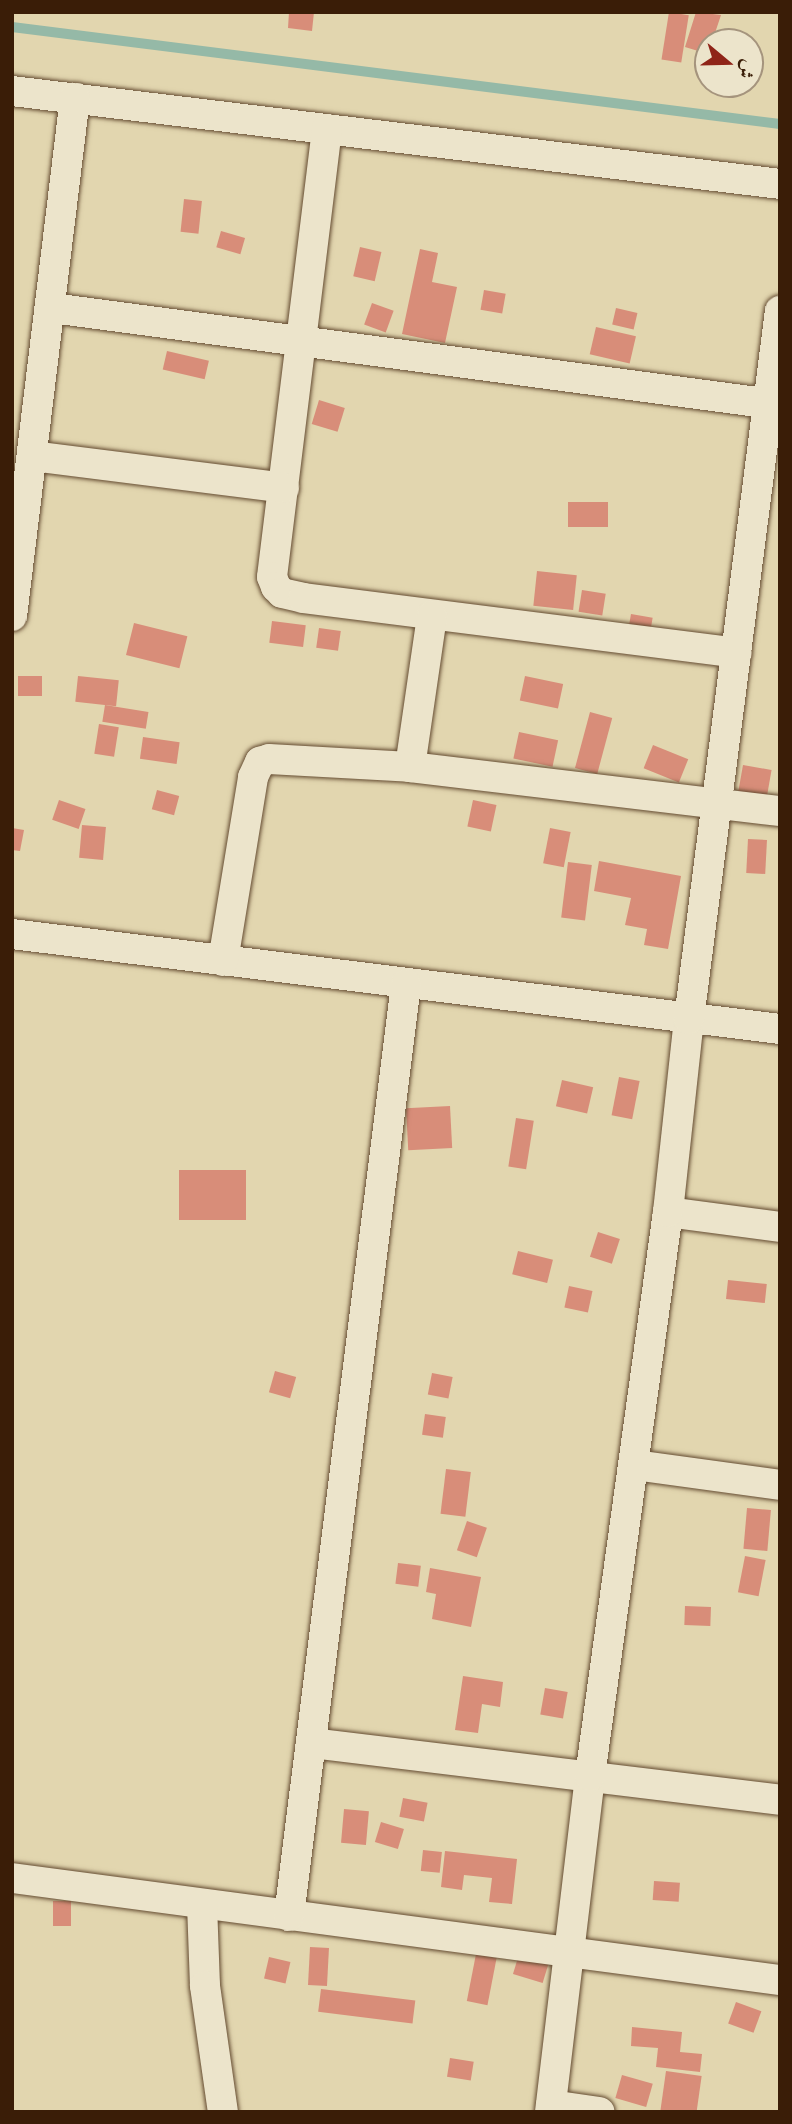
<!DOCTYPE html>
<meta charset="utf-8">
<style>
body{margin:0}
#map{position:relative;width:792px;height:2124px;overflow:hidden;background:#e2d6af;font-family:"Libre Bodoni",Amiri,serif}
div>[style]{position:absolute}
.stream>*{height:10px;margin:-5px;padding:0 5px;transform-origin:5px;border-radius:5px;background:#95b9a7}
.building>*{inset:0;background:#d88d79;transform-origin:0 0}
.roads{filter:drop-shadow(0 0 2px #644b31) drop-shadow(0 0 2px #644b31)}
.street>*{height:30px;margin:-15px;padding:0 15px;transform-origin:15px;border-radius:15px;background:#ece4cb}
span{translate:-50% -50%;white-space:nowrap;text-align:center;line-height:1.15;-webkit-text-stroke:7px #ece4cb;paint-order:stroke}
.frame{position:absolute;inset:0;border:14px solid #3a1d07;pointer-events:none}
.north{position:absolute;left:694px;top:28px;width:70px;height:70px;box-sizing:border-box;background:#ece4cb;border:2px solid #a5947d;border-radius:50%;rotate:109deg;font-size:19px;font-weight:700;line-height:28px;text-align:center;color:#3a1d07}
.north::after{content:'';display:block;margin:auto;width:24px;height:32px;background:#8f2418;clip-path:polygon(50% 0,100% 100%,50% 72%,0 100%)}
</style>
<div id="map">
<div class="stream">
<i style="left:12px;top:27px;width:774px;rotate:7.2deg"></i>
</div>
<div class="building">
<i style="clip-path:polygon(289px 12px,314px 12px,312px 31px,288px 28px)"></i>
<i style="left:669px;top:12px;width:20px;height:48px;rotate:9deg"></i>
<i style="clip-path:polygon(696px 12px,721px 15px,712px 42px,708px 42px,708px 54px,685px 47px)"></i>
<i style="left:184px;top:199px;width:18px;height:33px;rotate:6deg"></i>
<i style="left:221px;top:231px;width:25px;height:17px;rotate:16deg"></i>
<i style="left:360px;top:247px;width:22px;height:30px;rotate:13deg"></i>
<i style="clip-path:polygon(420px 249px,438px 253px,432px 282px,457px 287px,445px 343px,402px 334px)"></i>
<i style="left:484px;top:290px;width:22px;height:20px;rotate:10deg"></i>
<i style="left:372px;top:303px;width:23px;height:23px;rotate:20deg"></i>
<i style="left:616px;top:308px;width:22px;height:17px;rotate:13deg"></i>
<i style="left:596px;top:327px;width:41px;height:28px;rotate:13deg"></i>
<i style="left:167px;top:351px;width:43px;height:19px;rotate:13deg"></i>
<i style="left:319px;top:400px;width:27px;height:25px;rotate:17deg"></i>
<i style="left:568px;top:502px;width:40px;height:25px"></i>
<i style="left:537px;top:571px;width:40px;height:35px;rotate:6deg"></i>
<i style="left:582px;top:590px;width:24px;height:22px;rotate:9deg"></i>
<i style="left:631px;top:614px;width:22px;height:23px;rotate:10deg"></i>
<i style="left:272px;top:621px;width:34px;height:22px;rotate:7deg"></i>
<i style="left:134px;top:623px;width:55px;height:33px;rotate:14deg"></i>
<i style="left:319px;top:628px;width:22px;height:20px;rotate:8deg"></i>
<i style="left:18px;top:676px;width:24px;height:20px"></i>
<i style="left:78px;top:676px;width:41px;height:26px;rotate:6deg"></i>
<i style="left:525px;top:676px;width:39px;height:25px;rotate:12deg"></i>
<i style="left:105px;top:705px;width:44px;height:17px;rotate:9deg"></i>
<i style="left:590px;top:712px;width:23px;height:58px;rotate:15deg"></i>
<i style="left:99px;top:724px;width:20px;height:30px;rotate:9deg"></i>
<i style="left:519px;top:732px;width:40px;height:27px;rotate:12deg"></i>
<i style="left:143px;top:737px;width:37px;height:22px;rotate:8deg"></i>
<i style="left:653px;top:745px;width:38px;height:25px;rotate:22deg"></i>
<i style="left:743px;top:765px;width:29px;height:27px;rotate:10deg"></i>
<i style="left:157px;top:790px;width:23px;height:20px;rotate:15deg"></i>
<i style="left:59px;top:800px;width:28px;height:21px;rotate:19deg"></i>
<i style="left:473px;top:800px;width:24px;height:27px;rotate:12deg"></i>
<i style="left:82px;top:825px;width:24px;height:33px;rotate:5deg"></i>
<i style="clip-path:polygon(12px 828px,24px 830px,20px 851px,12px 850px)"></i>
<i style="left:550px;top:828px;width:21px;height:36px;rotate:11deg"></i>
<i style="left:748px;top:839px;width:19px;height:34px;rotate:3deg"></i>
<i style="clip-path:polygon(599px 861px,681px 876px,668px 949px,644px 945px,647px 929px,625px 925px,631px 898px,594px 891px)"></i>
<i style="left:568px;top:862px;width:24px;height:56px;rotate:7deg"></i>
<i style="left:619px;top:1077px;width:21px;height:39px;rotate:11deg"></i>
<i style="left:562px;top:1080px;width:32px;height:27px;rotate:13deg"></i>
<i style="left:450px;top:1106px;width:42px;height:44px;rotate:87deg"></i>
<i style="left:516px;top:1118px;width:18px;height:49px;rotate:9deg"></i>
<i style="left:246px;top:1170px;width:50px;height:67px;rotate:90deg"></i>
<i style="left:598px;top:1232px;width:23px;height:26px;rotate:18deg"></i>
<i style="left:518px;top:1251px;width:36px;height:24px;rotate:14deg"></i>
<i style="left:728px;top:1280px;width:39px;height:19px;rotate:6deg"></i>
<i style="left:569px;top:1286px;width:24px;height:22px;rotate:12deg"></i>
<i style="left:275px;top:1371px;width:22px;height:22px;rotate:16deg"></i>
<i style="left:432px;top:1373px;width:21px;height:22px;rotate:11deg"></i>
<i style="left:425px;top:1414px;width:21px;height:21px;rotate:8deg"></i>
<i style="left:446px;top:1469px;width:25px;height:45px;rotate:7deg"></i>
<i style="left:747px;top:1508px;width:24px;height:41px;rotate:5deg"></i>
<i style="left:467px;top:1521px;width:21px;height:31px;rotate:19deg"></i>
<i style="left:745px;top:1556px;width:21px;height:37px;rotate:11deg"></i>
<i style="left:398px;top:1563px;width:23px;height:21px;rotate:7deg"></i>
<i style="clip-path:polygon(430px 1568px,481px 1577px,471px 1627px,432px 1619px,436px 1594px,426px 1592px)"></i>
<i style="left:685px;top:1606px;width:26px;height:19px;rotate:2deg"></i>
<i style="clip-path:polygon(463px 1676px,503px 1682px,500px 1707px,482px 1704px,478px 1733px,455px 1730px)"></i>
<i style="left:545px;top:1688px;width:23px;height:27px;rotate:10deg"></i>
<i style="left:403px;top:1798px;width:25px;height:19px;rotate:11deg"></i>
<i style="left:344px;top:1809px;width:25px;height:34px;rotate:5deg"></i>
<i style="left:381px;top:1822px;width:24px;height:21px;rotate:17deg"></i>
<i style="left:423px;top:1850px;width:19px;height:21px;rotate:6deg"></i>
<i style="clip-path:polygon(445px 1851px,517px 1859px,512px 1904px,489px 1902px,492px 1878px,464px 1875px,462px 1890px,441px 1887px)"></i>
<i style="left:654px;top:1881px;width:26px;height:19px;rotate:4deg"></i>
<i style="left:53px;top:1901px;width:18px;height:25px"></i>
<i style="left:310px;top:1947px;width:19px;height:38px;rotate:3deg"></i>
<i style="left:520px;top:1951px;width:31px;height:24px;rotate:17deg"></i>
<i style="left:476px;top:1954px;width:21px;height:48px;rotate:11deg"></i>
<i style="left:269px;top:1957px;width:22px;height:22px;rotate:13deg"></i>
<i style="left:321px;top:1989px;width:95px;height:23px;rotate:7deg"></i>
<i style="left:736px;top:2002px;width:27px;height:23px;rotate:20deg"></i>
<i style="clip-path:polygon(632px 2027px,682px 2032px,680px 2052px,702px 2054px,700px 2072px,656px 2067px,658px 2048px,631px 2046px)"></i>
<i style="left:450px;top:2058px;width:24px;height:19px;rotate:9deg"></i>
<i style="left:666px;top:2071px;width:36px;height:41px;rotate:8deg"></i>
<i style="left:622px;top:2075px;width:32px;height:24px;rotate:16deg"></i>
</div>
<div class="roads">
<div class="street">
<i style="left:12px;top:91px;width:774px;rotate:6.9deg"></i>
<i style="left:327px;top:129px;width:451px;rotate:97deg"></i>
<i style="left:272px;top:577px;width:11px;rotate:68deg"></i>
<i style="left:276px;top:587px;width:8px;rotate:45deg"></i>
<i style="left:282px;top:593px;width:22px;rotate:13deg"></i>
<i style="left:303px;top:598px;width:437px;rotate:7.2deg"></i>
<i style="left:52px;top:308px;width:734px;rotate:7.59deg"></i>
<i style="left:32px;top:456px;width:254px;rotate:7.2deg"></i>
<i style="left:12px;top:616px;width:522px;rotate:-83.07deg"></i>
<i style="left:410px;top:767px;width:153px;rotate:-81.7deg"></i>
<i style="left:12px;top:934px;width:774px;rotate:7.05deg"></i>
<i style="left:223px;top:961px;width:186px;rotate:-80.7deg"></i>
<i style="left:253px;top:777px;width:17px;rotate:-65deg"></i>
<i style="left:260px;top:762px;width:9px;rotate:-18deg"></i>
<i style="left:269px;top:759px;width:141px;rotate:3.2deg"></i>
<i style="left:410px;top:767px;width:373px;rotate:6.8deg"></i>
<i style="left:668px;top:1212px;width:113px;rotate:7.6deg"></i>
<i style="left:634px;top:1465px;width:147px;rotate:7.8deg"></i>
<i style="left:311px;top:1743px;width:472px;rotate:6.9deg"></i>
<i style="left:12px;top:1878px;width:775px;rotate:7.57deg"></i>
<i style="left:202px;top:1904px;width:82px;rotate:87.9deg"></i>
<i style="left:205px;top:1986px;width:127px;rotate:81.9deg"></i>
<i style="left:289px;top:1916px;width:939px;rotate:-82.84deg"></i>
<i style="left:551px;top:2105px;width:49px;rotate:8.3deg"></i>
<i style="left:550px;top:2112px;width:338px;rotate:-83.2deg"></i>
<i style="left:590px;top:1776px;width:569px;rotate:-82.13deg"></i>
<i style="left:668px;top:1212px;width:194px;rotate:-83.8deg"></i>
<i style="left:689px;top:1019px;width:714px;rotate:-82.68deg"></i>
</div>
</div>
<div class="frame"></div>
<div class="north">ش</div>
</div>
